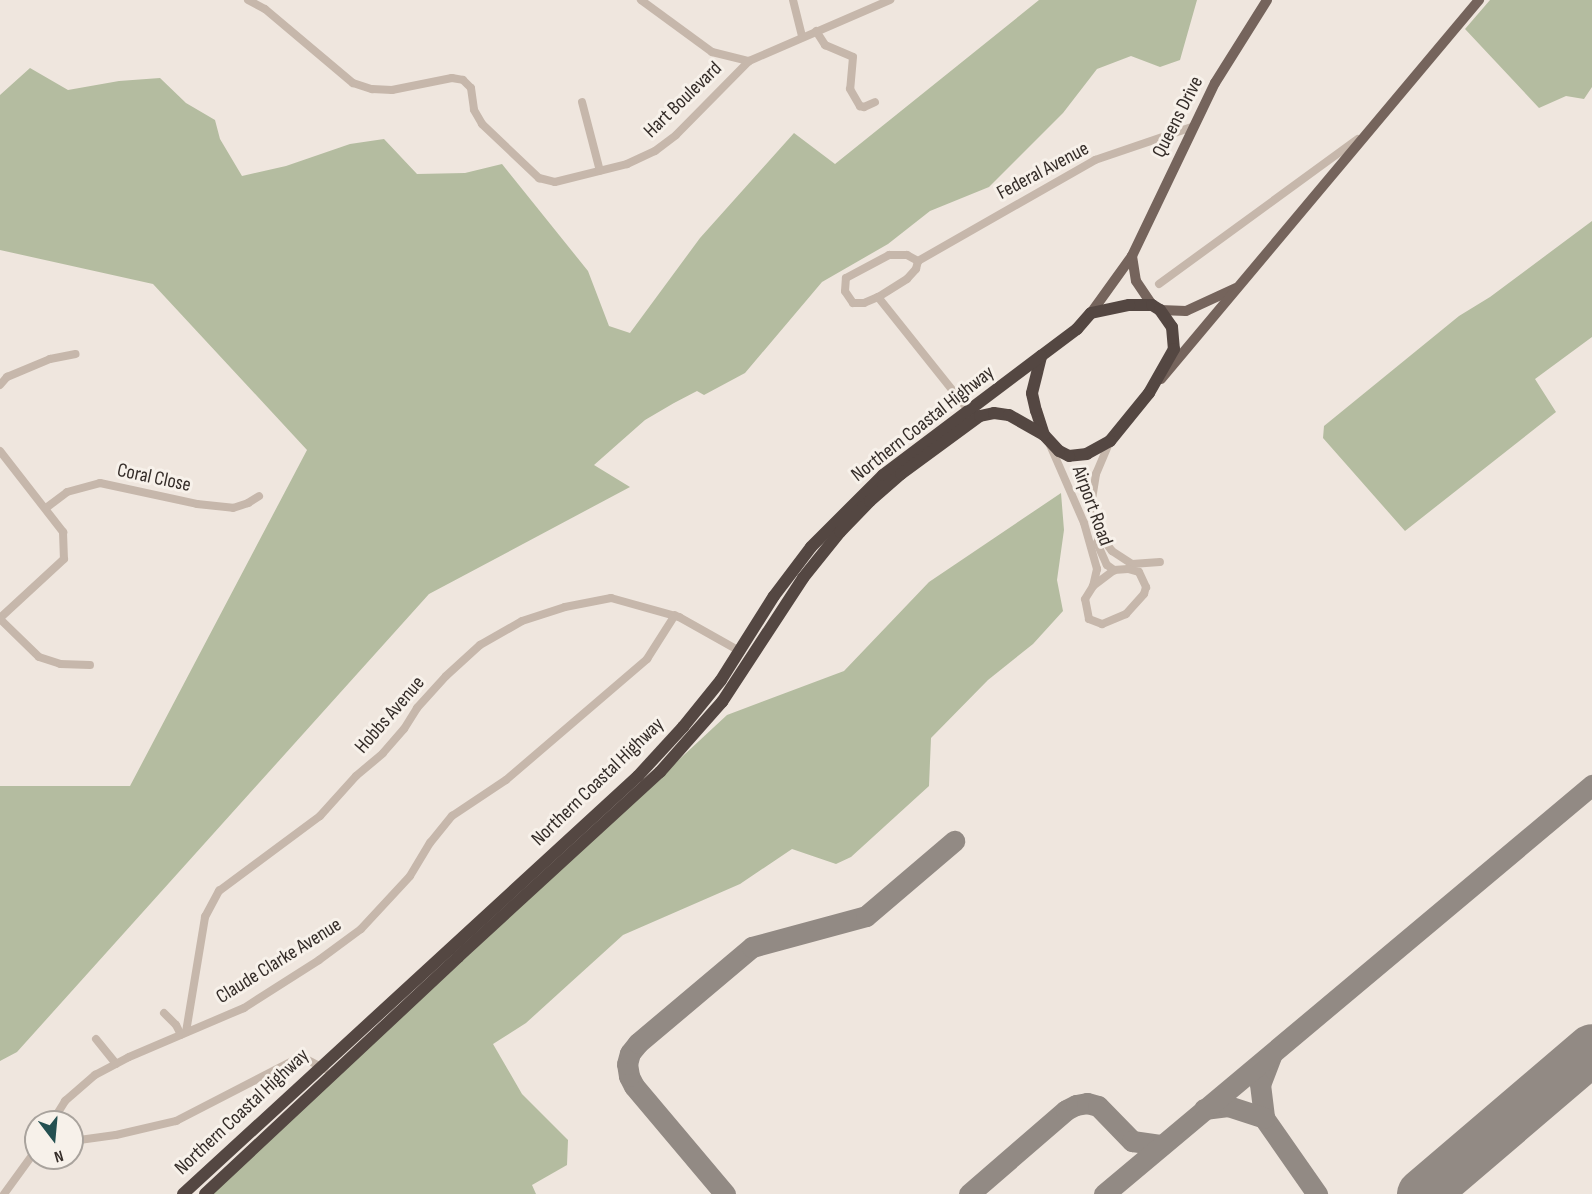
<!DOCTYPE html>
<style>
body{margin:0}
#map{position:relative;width:1592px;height:1194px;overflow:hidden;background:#efe6de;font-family:"Sofia Sans Condensed",sans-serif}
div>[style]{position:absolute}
.green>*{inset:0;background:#b4bca0}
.taxiway>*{height:21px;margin:-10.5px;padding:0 10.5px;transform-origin:10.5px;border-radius:10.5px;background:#928a84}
.runway>*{height:51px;margin:-25.5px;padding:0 25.5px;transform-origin:25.5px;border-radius:25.5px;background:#928a84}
.minor>*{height:8px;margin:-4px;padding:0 4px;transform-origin:4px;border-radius:4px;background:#c6b7ab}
.major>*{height:10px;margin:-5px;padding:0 5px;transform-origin:5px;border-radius:5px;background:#75645c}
.highway>*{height:12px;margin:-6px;padding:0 6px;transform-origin:6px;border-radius:6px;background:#544742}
span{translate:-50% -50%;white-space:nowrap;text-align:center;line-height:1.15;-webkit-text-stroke:6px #f7f1ea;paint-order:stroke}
.street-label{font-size:20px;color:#352d29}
.north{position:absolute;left:24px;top:1110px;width:60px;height:60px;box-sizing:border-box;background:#f7f1ea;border:2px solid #a9a39d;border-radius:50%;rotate:164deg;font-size:16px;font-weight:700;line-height:24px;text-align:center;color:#352d29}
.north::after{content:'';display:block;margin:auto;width:21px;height:27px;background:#245051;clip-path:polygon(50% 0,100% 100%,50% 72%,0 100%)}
</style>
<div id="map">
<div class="green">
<i style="clip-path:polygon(1039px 0,1197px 0,1180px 60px,1160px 67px,1131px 56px,1097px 69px,1063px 113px,989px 187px,930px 211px,888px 244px,822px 282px,745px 373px,704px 395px,697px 391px,674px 403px,645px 420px,594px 465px,630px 487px,429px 594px,17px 1052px,0 1061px,0 786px,130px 786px,307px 450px,153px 284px,0 250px,0 95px,30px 68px,68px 90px,119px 81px,160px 78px,186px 103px,215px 120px,220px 139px,242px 176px,286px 166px,350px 144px,384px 139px,417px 174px,465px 173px,502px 164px,588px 271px,609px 326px,630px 333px,700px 238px,794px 133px,835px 164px)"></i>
<i style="clip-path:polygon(1490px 0,1592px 0,1592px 87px,1584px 99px,1566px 96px,1539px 108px,1465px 29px)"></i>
<i style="clip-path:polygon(1592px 221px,1592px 337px,1535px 379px,1556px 412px,1405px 531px,1323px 438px,1324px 426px,1459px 316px,1490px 297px)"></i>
<i style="clip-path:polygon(1061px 493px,1064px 530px,1057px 580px,1063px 611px,1033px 644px,988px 680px,931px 738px,929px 786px,851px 857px,836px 864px,792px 849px,740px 884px,623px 935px,526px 1023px,493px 1044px,522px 1094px,568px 1140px,567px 1165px,532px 1185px,536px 1194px,211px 1194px,727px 715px,844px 671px,929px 582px)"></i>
</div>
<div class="taxiway">
<i style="left:1271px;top:1056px;width:30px;rotate:111deg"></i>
<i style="left:1260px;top:1084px;width:34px;rotate:83deg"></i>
<i style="left:1264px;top:1118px;width:93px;rotate:55.1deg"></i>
<i style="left:1204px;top:1109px;width:24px;rotate:-7deg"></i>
<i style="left:1228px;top:1106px;width:38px;rotate:18deg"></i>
<i style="left:725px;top:1194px;width:141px;rotate:-130.1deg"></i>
<i style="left:634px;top:1086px;width:11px;rotate:-117deg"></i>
<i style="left:629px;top:1076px;width:12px;rotate:-99deg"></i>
<i style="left:627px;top:1064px;width:11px;rotate:-75deg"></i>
<i style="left:630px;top:1053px;width:13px;rotate:-51deg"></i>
<i style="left:638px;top:1043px;width:149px;rotate:-40.1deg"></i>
<i style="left:752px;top:947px;width:118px;rotate:-15.2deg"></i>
<i style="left:866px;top:916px;width:116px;rotate:-40.4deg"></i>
<i style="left:969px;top:1194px;width:128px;rotate:-40.9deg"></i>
<i style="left:1066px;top:1110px;width:11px;rotate:-27deg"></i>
<i style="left:1076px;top:1105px;width:11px;rotate:-10deg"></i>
<i style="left:1087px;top:1103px;width:11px;rotate:15deg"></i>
<i style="left:1098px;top:1106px;width:49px;rotate:45.8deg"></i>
<i style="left:1132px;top:1141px;width:30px;rotate:8deg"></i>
<i style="left:1104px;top:1194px;width:637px;rotate:-39.97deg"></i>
</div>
<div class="runway">
<i style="left:1422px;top:1194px;width:223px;rotate:-40.5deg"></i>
</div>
<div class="minor">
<i style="left:248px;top:0;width:19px;rotate:28deg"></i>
<i style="left:265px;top:9px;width:115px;rotate:40.1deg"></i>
<i style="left:353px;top:83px;width:20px;rotate:18deg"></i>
<i style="left:372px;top:89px;width:20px;rotate:3deg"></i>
<i style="left:392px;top:90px;width:61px;rotate:-11.3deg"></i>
<i style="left:452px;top:78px;width:11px;rotate:10deg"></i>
<i style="left:463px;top:80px;width:11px;rotate:45deg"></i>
<i style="left:471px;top:88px;width:22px;rotate:82deg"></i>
<i style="left:474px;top:110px;width:16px;rotate:60deg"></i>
<i style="left:482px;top:124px;width:79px;rotate:43.5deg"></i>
<i style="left:539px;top:178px;width:16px;rotate:14deg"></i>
<i style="left:555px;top:182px;width:74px;rotate:-14deg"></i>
<i style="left:627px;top:164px;width:31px;rotate:-25deg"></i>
<i style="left:655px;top:151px;width:26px;rotate:-37deg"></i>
<i style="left:676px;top:135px;width:104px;rotate:-45.4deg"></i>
<i style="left:749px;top:61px;width:154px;rotate:-23.4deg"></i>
<i style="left:641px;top:0;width:88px;rotate:36.2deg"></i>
<i style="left:712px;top:52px;width:38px;rotate:14deg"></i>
<i style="left:793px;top:0;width:38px;rotate:76deg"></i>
<i style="left:816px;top:31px;width:17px;rotate:57deg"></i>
<i style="left:825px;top:45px;width:30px;rotate:23deg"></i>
<i style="left:853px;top:57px;width:32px;rotate:95deg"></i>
<i style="left:850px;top:89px;width:20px;rotate:60deg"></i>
<i style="left:860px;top:106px;width:4px;rotate:14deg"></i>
<i style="left:864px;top:107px;width:12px;rotate:-24deg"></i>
<i style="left:582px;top:102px;width:71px;rotate:75.4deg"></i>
<i style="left:889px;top:255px;width:18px"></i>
<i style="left:907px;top:255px;width:13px;rotate:29deg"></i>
<i style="left:918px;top:261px;width:8px;rotate:104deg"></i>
<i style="left:916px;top:269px;width:13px;rotate:132deg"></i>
<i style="left:907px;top:279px;width:34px;rotate:148deg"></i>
<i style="left:878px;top:297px;width:15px;rotate:157deg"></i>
<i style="left:864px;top:303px;width:11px;rotate:180deg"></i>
<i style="left:853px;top:303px;width:14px;rotate:-124deg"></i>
<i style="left:845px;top:291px;width:13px;rotate:-86deg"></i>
<i style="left:846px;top:278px;width:49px;rotate:-28.1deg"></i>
<i style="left:918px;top:261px;width:204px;rotate:-29.7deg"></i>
<i style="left:1095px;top:160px;width:102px;rotate:-18.8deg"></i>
<i style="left:1159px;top:284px;width:246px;rotate:-36.1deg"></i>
<i style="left:878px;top:297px;width:146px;rotate:51.4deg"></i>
<i style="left:0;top:385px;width:11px;rotate:-49deg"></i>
<i style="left:7px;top:377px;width:47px;rotate:-22.7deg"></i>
<i style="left:50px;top:359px;width:26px;rotate:-11deg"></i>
<i style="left:1110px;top:441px;width:36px;rotate:113deg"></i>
<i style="left:1096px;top:474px;width:30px;rotate:99deg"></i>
<i style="left:1091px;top:504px;width:32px;rotate:74deg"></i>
<i style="left:1100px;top:535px;width:20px;rotate:53deg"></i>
<i style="left:1112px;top:551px;width:24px;rotate:33deg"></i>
<i style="left:1132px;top:564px;width:28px;rotate:-4deg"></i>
<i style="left:1050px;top:445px;width:85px;rotate:66.4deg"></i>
<i style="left:1084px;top:523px;width:48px;rotate:74.2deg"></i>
<i style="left:1097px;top:569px;width:17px;rotate:103deg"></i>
<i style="left:0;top:451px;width:103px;rotate:52.1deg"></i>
<i style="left:63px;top:532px;width:27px;rotate:88deg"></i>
<i style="left:64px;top:559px;width:87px;rotate:137.3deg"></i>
<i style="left:46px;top:508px;width:26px;rotate:-37deg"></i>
<i style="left:67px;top:492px;width:34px;rotate:-15deg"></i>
<i style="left:100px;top:483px;width:99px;rotate:12.2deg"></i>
<i style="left:197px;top:504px;width:36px;rotate:6deg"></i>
<i style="left:233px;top:508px;width:16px;rotate:-18deg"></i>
<i style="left:248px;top:503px;width:13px;rotate:-32deg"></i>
<i style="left:1100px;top:535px;width:9px;rotate:111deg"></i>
<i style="left:1097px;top:543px;width:24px;rotate:66deg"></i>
<i style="left:1107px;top:565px;width:9px;rotate:36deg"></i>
<i style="left:1114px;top:570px;width:14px;rotate:-4deg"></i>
<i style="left:1128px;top:569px;width:11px;rotate:15deg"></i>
<i style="left:1139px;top:572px;width:17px;rotate:65deg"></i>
<i style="left:1146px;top:587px;width:7px;rotate:106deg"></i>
<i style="left:1144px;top:594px;width:27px;rotate:132deg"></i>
<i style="left:1126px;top:614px;width:26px;rotate:157deg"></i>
<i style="left:1102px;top:624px;width:14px;rotate:-159deg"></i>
<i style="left:1089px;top:619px;width:20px;rotate:-101deg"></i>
<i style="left:1085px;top:599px;width:15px;rotate:-58deg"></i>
<i style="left:1093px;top:586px;width:26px;rotate:-37deg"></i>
<i style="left:0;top:619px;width:54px;rotate:44.3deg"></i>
<i style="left:39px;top:657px;width:22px;rotate:18deg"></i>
<i style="left:60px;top:664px;width:30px;rotate:2deg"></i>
<i style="left:164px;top:1013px;width:17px;rotate:45deg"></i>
<i style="left:176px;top:1025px;width:11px;rotate:63deg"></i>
<i style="left:186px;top:1032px;width:117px;rotate:-80.6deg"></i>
<i style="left:205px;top:917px;width:30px;rotate:-62deg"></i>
<i style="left:219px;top:891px;width:126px;rotate:-36.6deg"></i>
<i style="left:320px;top:816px;width:54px;rotate:-48deg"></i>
<i style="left:356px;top:776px;width:35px;rotate:-40deg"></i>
<i style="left:383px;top:753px;width:32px;rotate:-49deg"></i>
<i style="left:404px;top:729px;width:25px;rotate:-58deg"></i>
<i style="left:417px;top:708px;width:43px;rotate:-47.8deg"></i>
<i style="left:446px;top:676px;width:46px;rotate:-42.4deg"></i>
<i style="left:480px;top:645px;width:48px;rotate:-29.7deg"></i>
<i style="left:522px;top:621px;width:45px;rotate:-18deg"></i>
<i style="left:565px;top:607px;width:47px;rotate:-11.1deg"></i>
<i style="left:611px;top:598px;width:71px;rotate:15.6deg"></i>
<i style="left:679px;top:617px;width:71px;rotate:29.4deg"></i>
<i style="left:96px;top:1039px;width:32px;rotate:51deg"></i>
<i style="left:52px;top:1122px;width:25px;rotate:-58deg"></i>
<i style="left:65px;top:1101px;width:40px;rotate:-41deg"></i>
<i style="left:95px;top:1075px;width:38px;rotate:-28deg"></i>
<i style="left:129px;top:1057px;width:125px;rotate:-23.1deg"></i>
<i style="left:244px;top:1008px;width:89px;rotate:-32.6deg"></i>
<i style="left:319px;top:960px;width:52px;rotate:-36.4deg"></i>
<i style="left:361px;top:929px;width:72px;rotate:-47.2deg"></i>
<i style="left:410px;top:876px;width:39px;rotate:-59deg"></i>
<i style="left:430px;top:843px;width:35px;rotate:-51deg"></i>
<i style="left:452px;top:816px;width:65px;rotate:-33.7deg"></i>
<i style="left:506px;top:780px;width:186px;rotate:-40.6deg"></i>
<i style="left:647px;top:659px;width:52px;rotate:-57.5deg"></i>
<i style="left:72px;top:1141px;width:44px;rotate:-7.8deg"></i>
<i style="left:116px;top:1135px;width:62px;rotate:-13.1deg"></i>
<i style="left:176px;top:1121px;width:133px;rotate:-27.3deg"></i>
<i style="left:294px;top:1060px;width:12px;rotate:-5deg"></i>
<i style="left:306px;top:1059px;width:21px;rotate:28deg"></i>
<i style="left:4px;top:1194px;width:54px;rotate:-54deg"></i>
</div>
<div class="major">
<i style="left:1132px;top:256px;width:25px;rotate:81deg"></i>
<i style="left:1136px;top:281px;width:29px;rotate:56deg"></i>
<i style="left:1160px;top:310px;width:26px;rotate:2deg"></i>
<i style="left:1186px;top:311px;width:55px;rotate:-24.7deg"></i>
<i style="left:1091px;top:313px;width:70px;rotate:-54.3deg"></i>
<i style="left:1132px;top:256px;width:192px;rotate:-64.4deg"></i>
<i style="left:1215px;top:83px;width:98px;rotate:-57.9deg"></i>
<i style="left:1161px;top:379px;width:495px;rotate:-50deg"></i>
</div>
<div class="highway">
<i style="left:1129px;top:305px;width:23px"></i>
<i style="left:1152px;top:305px;width:9px;rotate:32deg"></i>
<i style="left:1160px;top:310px;width:21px;rotate:55deg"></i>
<i style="left:1172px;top:327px;width:22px;rotate:85deg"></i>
<i style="left:1174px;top:349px;width:51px;rotate:119.6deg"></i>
<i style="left:1149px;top:393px;width:62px;rotate:129.1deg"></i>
<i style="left:1110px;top:441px;width:26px;rotate:151deg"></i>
<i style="left:1087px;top:454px;width:18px;rotate:174deg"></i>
<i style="left:1069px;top:456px;width:11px;rotate:-153deg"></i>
<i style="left:1059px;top:451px;width:22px;rotate:-133deg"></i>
<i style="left:1044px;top:435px;width:25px;rotate:-108deg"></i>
<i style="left:1036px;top:411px;width:18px;rotate:-103deg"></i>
<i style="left:1032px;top:393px;width:38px;rotate:-76deg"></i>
<i style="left:1041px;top:356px;width:45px;rotate:-36.9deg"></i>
<i style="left:1077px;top:329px;width:21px;rotate:-49deg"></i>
<i style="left:1091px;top:313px;width:39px;rotate:-12deg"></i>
<i style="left:183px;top:1194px;width:618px;rotate:-42.57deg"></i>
<i style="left:638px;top:776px;width:67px;rotate:-47.4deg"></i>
<i style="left:683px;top:727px;width:60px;rotate:-51deg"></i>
<i style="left:721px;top:680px;width:99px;rotate:-57.8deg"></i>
<i style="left:774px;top:596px;width:61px;rotate:-52.9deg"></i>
<i style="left:811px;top:547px;width:102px;rotate:-45deg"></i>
<i style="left:883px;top:475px;width:198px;rotate:-37deg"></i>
<i style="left:205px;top:1194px;width:347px;rotate:-43.1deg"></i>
<i style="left:458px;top:957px;width:274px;rotate:-42.5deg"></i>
<i style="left:660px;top:772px;width:94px;rotate:-48.5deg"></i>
<i style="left:722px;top:702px;width:148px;rotate:-56.8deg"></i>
<i style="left:803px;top:578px;width:59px;rotate:-51.2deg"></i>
<i style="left:840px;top:532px;width:43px;rotate:-45.9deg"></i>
<i style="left:870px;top:501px;width:41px;rotate:-41.1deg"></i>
<i style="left:901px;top:474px;width:98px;rotate:-36.3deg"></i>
<i style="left:980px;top:416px;width:14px;rotate:-12deg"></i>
<i style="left:994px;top:413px;width:15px;rotate:8deg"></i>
<i style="left:1009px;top:415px;width:40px;rotate:29.7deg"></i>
</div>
<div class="street-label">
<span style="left:683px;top:100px;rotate:-44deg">Hart Boulevard</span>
<span style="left:1178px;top:117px;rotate:-63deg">Queens Drive</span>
<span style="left:1043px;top:171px;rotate:-28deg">Federal Avenue</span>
<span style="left:923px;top:424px;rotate:-38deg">Northern Coastal Highway</span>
<span style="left:154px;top:478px;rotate:12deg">Coral Close</span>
<span style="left:1092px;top:506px;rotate:70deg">Airport Road</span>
<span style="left:390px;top:715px;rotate:-49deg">Hobbs Avenue</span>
<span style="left:598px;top:782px;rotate:-44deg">Northern Coastal Highway</span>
<span style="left:279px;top:961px;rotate:-32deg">Claude Clarke Avenue</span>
<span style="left:242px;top:1112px;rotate:-43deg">Northern Coastal Highway</span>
</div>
<div class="north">N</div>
</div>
